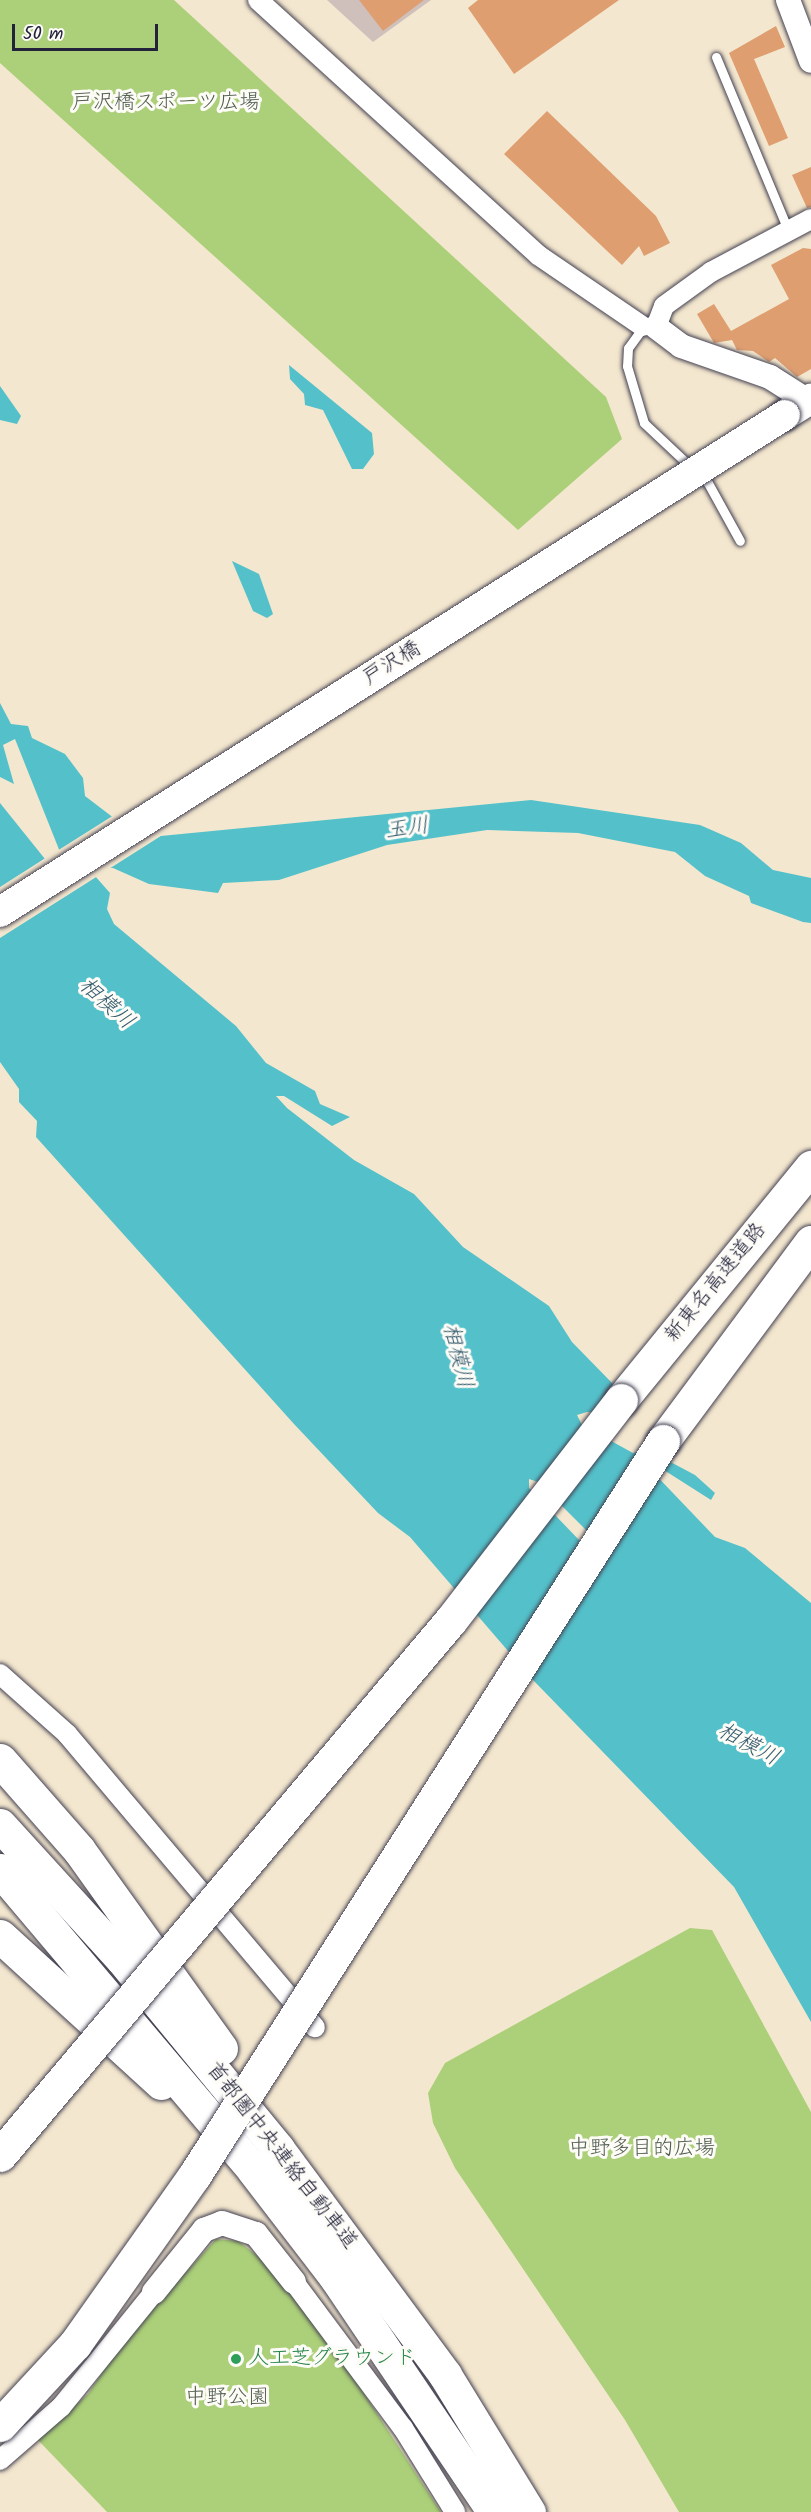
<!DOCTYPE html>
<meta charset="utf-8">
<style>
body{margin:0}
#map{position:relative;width:811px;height:2512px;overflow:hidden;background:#f4e7cf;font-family:Kalam,"Klee One",sans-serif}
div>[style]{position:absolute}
.industrial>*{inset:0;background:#cfc0bb}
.green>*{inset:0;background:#acd079}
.water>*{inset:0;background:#54c1ca}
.pier>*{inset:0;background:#f4e7cf}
.building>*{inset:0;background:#de9e70}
.roads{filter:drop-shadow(0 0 2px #424051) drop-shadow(0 0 2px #424051)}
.service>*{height:9px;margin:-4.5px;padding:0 4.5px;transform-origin:4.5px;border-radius:4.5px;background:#fff}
.minor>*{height:20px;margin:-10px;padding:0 10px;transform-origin:10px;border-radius:10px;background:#fff}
.tertiary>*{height:24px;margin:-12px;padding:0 12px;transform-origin:12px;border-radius:12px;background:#fff}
.primary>*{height:30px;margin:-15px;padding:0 15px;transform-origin:15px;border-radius:15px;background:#fff}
.motorway>*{height:33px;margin:-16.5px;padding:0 16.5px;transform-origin:16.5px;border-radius:16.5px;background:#fff}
.bridges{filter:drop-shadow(0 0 2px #424051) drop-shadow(0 0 2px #424051)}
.primary-bridge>*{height:30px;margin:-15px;padding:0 15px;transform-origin:15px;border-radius:15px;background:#fff}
.motorway-bridge>*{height:33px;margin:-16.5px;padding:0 16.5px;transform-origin:16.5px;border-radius:16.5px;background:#fff}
.dots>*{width:16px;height:16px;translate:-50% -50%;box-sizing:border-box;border:3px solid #fdfcf7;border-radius:50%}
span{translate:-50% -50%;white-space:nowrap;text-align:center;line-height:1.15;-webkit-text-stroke:6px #fdfcf7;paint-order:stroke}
.park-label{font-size:21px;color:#525f51}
.street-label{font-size:21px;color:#22223b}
.leisure-label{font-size:21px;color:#27864d}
.left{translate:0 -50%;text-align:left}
.water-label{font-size:22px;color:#345a6d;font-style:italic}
.scale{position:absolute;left:12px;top:24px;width:146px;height:27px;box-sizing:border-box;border:3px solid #22223b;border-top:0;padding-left:8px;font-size:18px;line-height:21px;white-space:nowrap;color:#22223b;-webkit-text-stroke:4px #fdfcf7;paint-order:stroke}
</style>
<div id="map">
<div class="industrial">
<i style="clip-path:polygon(327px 0,431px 0,373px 42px)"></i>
</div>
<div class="green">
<i style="clip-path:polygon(0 0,174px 0,606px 397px,622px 439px,518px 530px,0 63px)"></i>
<i style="clip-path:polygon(690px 1928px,712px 1930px,811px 2112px,811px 2512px,679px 2512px,625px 2420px,455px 2168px,433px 2123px,428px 2093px,445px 2063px)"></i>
<i style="clip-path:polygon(216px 2239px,238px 2241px,272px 2267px,337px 2352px,441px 2512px,107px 2512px,37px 2439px,88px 2394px,119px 2347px)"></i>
</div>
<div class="water">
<i style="clip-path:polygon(289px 365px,372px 433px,374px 454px,363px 469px,352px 469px,323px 410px,305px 405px,304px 394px,290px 379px)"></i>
<i style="clip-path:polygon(0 386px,21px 416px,17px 424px,0 420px)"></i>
<i style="clip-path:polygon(232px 561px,259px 574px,273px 614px,267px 618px,253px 611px)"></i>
<i style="clip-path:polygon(evenodd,0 703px,11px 724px,28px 726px,32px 738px,65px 754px,83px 778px,85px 796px,140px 838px,531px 800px,700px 825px,741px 843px,773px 870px,811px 878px,811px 923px,803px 922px,751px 903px,749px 896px,705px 876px,675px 852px,578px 833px,487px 830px,387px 845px,279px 880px,223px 883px,218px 893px,149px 884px,113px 868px,103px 867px,95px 876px,110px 893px,107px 909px,114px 924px,236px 1026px,266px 1063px,315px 1091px,320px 1104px,350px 1117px,332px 1126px,284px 1096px,276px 1096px,287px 1108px,354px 1160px,414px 1194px,463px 1247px,549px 1306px,572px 1342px,612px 1383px,630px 1415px,587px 1412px,577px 1415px,582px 1425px,633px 1453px,648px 1450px,695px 1475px,715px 1493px,711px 1500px,656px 1465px,650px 1469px,715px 1537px,745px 1548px,811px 1603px,811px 2022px,734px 1887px,534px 1681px,410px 1537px,378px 1513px,294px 1424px,36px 1137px,37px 1121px,19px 1102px,19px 1089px,0 1062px,0 803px,45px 859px,57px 860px,60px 852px,15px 739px,3px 745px,14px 784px,0 777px,0 703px,529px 1479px,538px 1482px,605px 1549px,580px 1541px,529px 1488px,529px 1479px)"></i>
</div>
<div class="pier">
<i style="clip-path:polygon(114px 815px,141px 835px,164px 834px,0 938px,0 887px,47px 857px,55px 858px,57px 851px)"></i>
</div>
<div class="building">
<i style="clip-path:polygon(359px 0,424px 0,383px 31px)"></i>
<i style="clip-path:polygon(478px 0,619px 0,514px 74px,468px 8px)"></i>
<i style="clip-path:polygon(776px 26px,785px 47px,754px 59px,788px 138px,769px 146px,729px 53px)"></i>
<i style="clip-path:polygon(547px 111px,656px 216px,670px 243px,644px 256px,639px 246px,622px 265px,504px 154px)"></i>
<i style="clip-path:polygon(811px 167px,811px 207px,807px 208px,792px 175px)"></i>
<i style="clip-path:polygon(803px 248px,811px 249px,811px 369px,797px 377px,775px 358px,769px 362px,753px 351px,737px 350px,732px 340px,714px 343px,697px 314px,714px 304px,731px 331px,789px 299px,771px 265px)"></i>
</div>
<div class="roads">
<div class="service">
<i style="left:716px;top:57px;width:187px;rotate:67.4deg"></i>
<i style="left:644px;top:326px;width:27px;rotate:126deg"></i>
<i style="left:628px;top:348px;width:18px;rotate:93deg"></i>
<i style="left:627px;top:366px;width:59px;rotate:73.4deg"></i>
<i style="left:644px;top:423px;width:88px;rotate:43.2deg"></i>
<i style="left:708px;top:483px;width:66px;rotate:61.1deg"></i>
</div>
<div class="minor">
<i style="left:258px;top:0;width:379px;rotate:42.3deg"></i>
<i style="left:538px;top:255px;width:126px;rotate:34.3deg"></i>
<i style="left:656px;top:327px;width:22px;rotate:-69deg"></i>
<i style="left:664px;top:306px;width:58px;rotate:-35.9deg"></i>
<i style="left:711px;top:272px;width:113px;rotate:-27.9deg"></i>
<i style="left:0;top:1674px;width:90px;rotate:41.8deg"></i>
<i style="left:67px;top:1734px;width:384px;rotate:49.8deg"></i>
<i style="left:294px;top:2282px;width:182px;rotate:53.3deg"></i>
<i style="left:403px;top:2428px;width:99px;rotate:58.2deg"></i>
<i style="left:0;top:2460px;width:81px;rotate:-41deg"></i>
<i style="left:61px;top:2407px;width:148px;rotate:-51deg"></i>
</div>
<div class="tertiary">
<i style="left:788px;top:0;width:65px;rotate:69.3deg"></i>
<i style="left:656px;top:327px;width:31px;rotate:37deg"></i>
<i style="left:681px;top:346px;width:94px;rotate:19.2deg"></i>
<i style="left:770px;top:377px;width:49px;rotate:32.4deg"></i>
<i style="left:154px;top:2292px;width:80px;rotate:-51.1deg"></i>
<i style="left:204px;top:2230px;width:19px;rotate:-21deg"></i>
<i style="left:222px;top:2223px;width:36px;rotate:18deg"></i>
<i style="left:256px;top:2234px;width:61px;rotate:51.6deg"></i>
</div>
<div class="primary">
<i style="left:785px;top:415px;width:31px;rotate:-32deg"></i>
</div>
<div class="motorway">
<i style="left:621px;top:1400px;width:301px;rotate:-50.8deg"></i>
<i style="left:663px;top:1441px;width:248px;rotate:-53.4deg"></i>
<i style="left:0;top:1760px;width:120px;rotate:48.7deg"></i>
<i style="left:79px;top:1850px;width:244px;rotate:54.4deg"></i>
<i style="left:0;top:1825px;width:181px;rotate:47.7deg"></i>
<i style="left:122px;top:1959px;width:246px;rotate:50.6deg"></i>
<i style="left:278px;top:2149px;width:281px;rotate:53.5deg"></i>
<i style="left:445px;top:2375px;width:161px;rotate:58.5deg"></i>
<i style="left:0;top:1870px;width:394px;rotate:49.8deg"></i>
<i style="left:254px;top:2171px;width:135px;rotate:52.5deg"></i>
<i style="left:336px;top:2278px;width:282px;rotate:56deg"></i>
<i style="left:0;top:1936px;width:218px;rotate:42.4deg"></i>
</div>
</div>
<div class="bridges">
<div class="primary-bridge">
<i style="left:0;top:912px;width:929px;rotate:-32.34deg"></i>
</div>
<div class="motorway-bridge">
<i style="left:0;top:2155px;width:700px;rotate:-49.87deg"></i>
<i style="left:451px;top:1620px;width:278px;rotate:-52.3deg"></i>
<i style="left:0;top:2425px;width:110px;rotate:-47.2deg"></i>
<i style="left:75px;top:2344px;width:206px;rotate:-54.7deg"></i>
<i style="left:194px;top:2176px;width:872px;rotate:-57.46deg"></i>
</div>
</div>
<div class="dots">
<i style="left:236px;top:2359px;background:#2e9e5b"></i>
</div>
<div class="park-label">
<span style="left:166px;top:103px">戸沢橋スポーツ広場</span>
<span style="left:642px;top:2149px">中野多目的広場</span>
<span style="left:227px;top:2398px">中野公園</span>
</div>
<div class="street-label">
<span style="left:392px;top:664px;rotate:-32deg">戸沢橋</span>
<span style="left:716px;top:1283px;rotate:-51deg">新東名高速道路</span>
<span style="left:281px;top:2156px;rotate:52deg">首都圏中央連絡自動車道</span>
</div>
<div class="leisure-label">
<span class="left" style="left:248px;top:2359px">人工芝グラウンド</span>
</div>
<div class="water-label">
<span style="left:407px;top:829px;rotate:-8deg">玉川</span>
<span style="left:106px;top:1004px;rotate:42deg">相模川</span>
<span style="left:457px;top:1356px;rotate:76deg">相模川</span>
<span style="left:748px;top:1745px;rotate:28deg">相模川</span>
</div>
<div class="scale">50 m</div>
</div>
